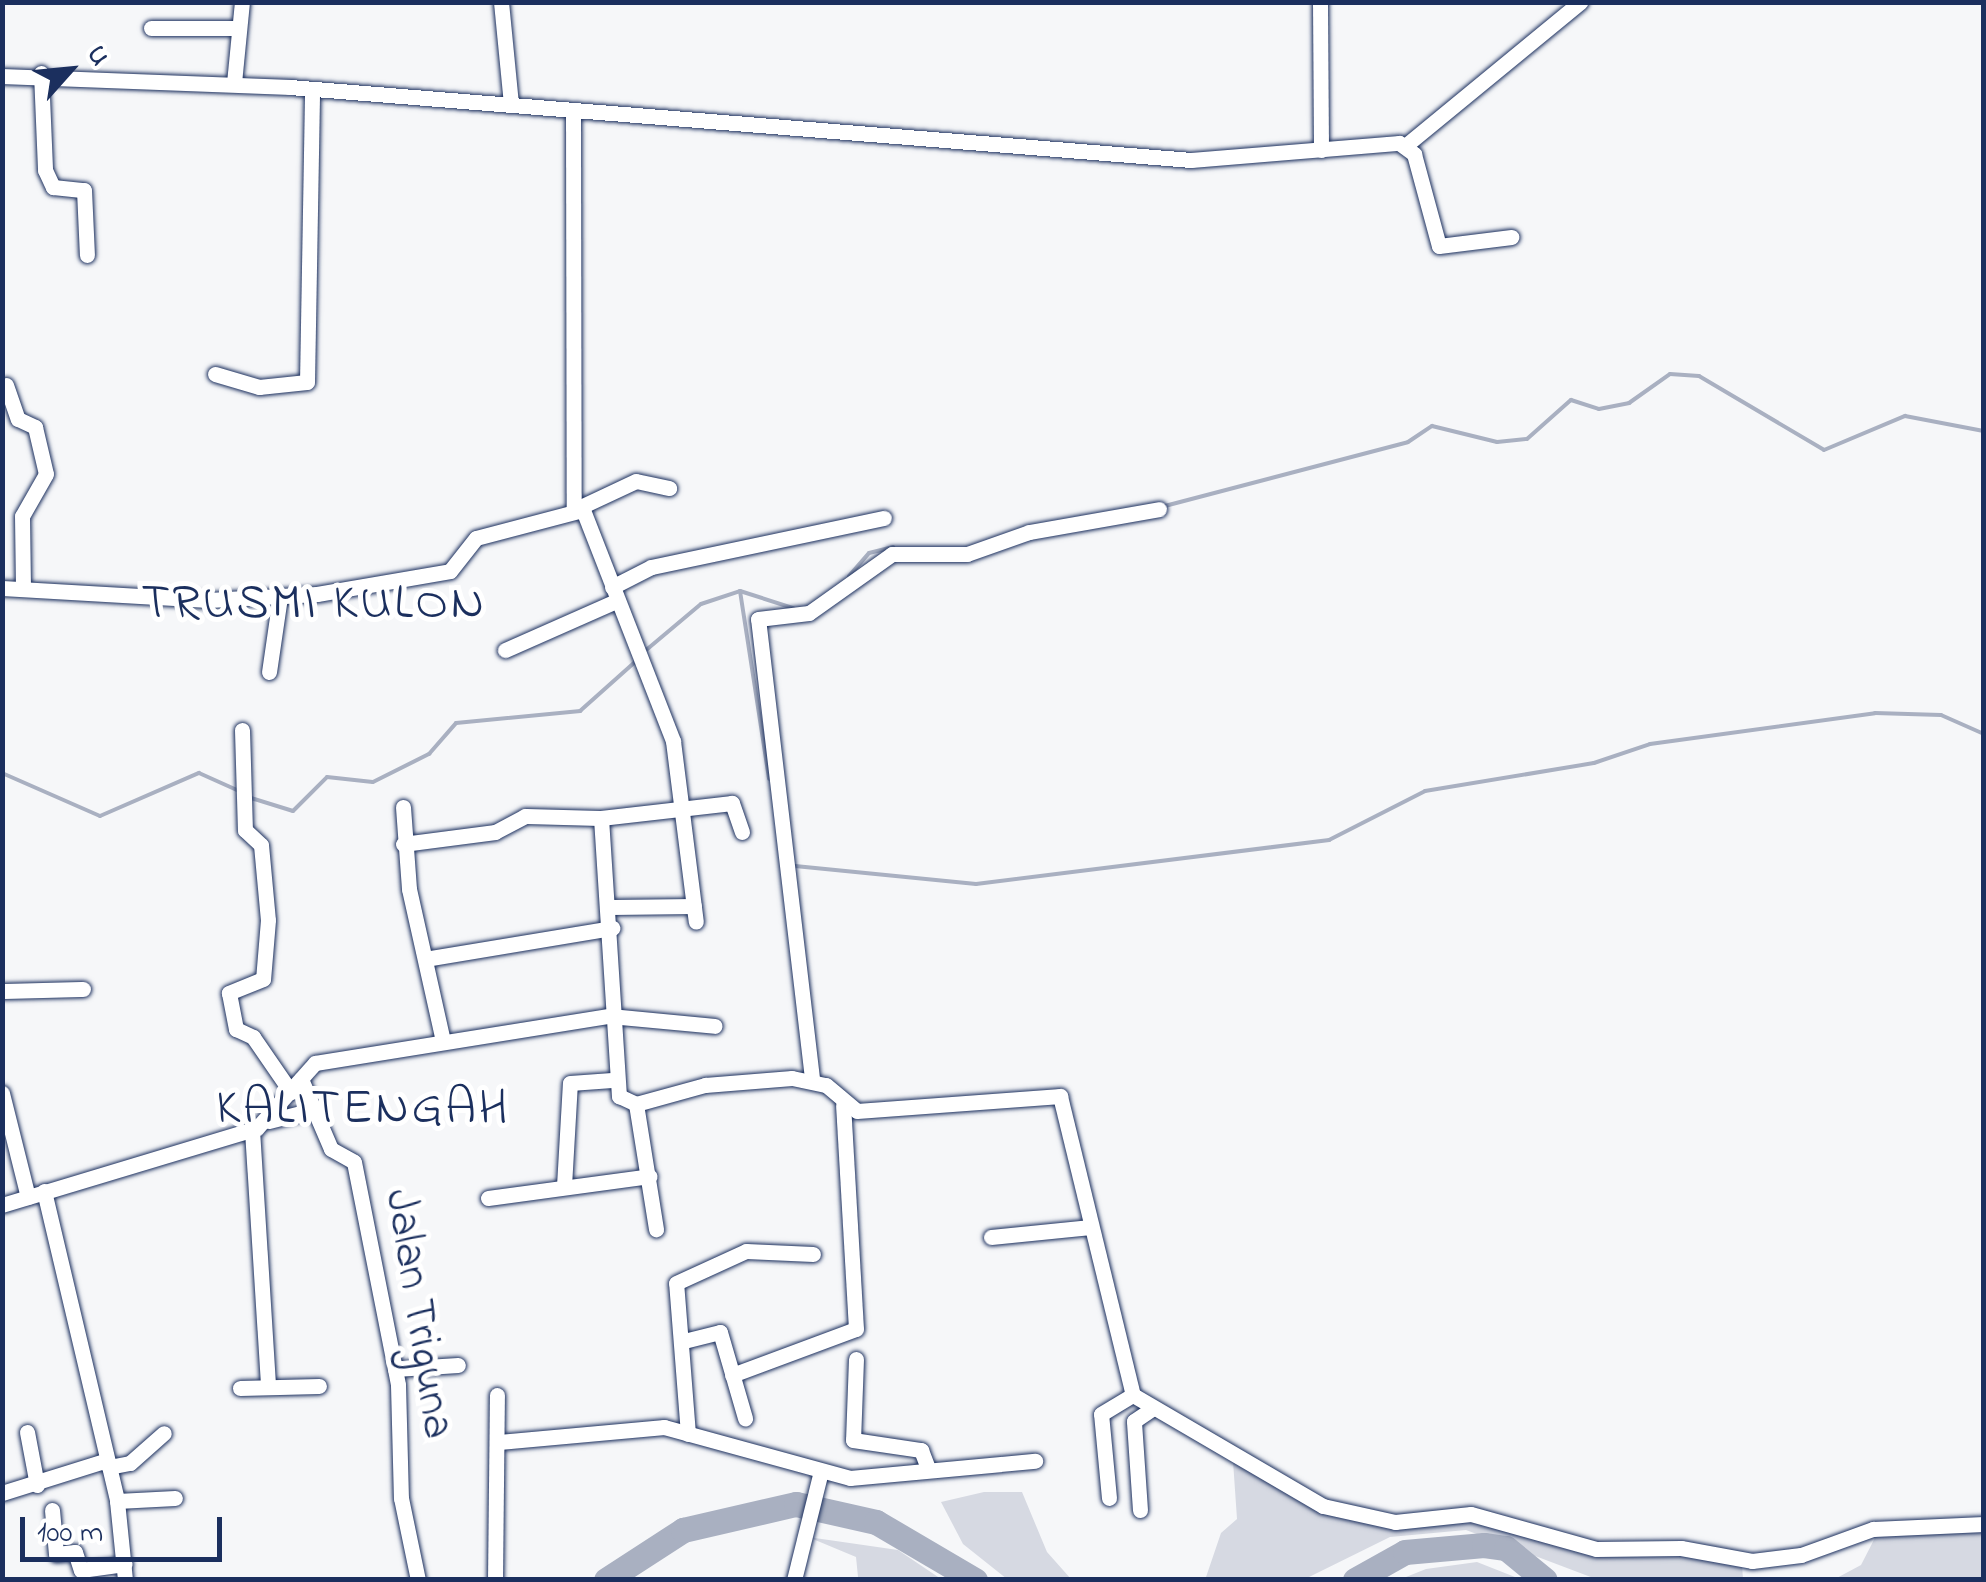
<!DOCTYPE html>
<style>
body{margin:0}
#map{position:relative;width:1986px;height:1582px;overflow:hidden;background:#f6f7f9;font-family:"Indie Flower",sans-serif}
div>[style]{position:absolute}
.green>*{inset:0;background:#d6d9e2}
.stream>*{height:4px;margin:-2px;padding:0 2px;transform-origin:2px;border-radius:2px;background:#a9b0c1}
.river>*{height:25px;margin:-12.5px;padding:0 12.5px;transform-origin:12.5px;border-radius:12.5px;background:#a9b0c1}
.roads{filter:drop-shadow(0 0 2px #1b2f5e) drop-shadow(0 0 2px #1b2f5e)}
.street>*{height:15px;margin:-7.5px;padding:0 7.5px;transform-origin:7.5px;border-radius:7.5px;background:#fff}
span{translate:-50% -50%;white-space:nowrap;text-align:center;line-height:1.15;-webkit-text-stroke:10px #fff;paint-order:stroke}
.street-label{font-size:45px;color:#1b2f5e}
.quarter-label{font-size:50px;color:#1b2f5e;letter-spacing:2.5px}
.frame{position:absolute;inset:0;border:5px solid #1b2f5e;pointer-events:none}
.north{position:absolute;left:20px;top:20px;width:100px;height:100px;-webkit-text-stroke:8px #fff;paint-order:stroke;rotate:63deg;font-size:28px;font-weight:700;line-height:40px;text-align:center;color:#1b2f5e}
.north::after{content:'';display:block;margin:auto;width:35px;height:45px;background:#1b2f5e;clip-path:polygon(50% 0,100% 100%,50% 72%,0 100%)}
.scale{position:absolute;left:20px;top:1517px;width:202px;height:45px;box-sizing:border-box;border:5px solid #1b2f5e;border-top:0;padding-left:12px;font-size:30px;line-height:35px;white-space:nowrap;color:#1b2f5e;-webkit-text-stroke:8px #fff;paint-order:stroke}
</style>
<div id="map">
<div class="green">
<i style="clip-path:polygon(1233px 1461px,1326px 1512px,1461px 1519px,1591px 1553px,1680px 1552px,1742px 1565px,1743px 1579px,1596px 1579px,1466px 1530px,1390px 1537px,1305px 1579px,1205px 1580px,1221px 1533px,1237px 1519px)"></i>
<i style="clip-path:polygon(984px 1492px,1022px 1492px,1047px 1552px,1071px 1579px,1007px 1579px,963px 1544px,941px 1502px)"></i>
<i style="clip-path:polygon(1983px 1528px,1983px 1579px,1833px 1580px,1861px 1565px,1878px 1532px)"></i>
<i style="clip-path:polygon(808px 1537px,898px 1550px,941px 1579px,829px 1579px,858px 1577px,856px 1557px)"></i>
<i style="clip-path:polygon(1477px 1562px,1520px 1579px,1401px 1579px,1426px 1569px)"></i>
</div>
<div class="stream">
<i style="left:1161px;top:507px;width:255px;rotate:-14.7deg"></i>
<i style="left:1408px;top:442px;width:29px;rotate:-34deg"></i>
<i style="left:1432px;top:426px;width:67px;rotate:13.8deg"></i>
<i style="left:1497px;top:442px;width:30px;rotate:-6deg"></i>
<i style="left:1527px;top:439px;width:59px;rotate:-41.6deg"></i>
<i style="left:1571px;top:400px;width:29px;rotate:18deg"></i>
<i style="left:1599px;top:409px;width:31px;rotate:-11deg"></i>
<i style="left:1629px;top:403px;width:50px;rotate:-35.3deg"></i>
<i style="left:1670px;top:374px;width:29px;rotate:4deg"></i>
<i style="left:1699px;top:376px;width:145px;rotate:30.6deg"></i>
<i style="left:1824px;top:450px;width:88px;rotate:-22.8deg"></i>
<i style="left:1905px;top:416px;width:80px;rotate:10.8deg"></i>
<i style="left:849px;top:576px;width:30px;rotate:-49deg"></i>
<i style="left:869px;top:553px;width:25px;rotate:-14deg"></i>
<i style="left:740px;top:591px;width:190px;rotate:81.2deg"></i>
<i style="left:645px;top:651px;width:73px;rotate:-40deg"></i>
<i style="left:701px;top:604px;width:41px;rotate:-18.4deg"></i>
<i style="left:740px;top:591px;width:56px;rotate:17.8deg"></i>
<i style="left:2px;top:773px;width:107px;rotate:23.7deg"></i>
<i style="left:100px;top:816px;width:108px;rotate:-23.5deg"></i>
<i style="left:199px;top:773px;width:44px;rotate:24.2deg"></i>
<i style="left:251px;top:798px;width:44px;rotate:17.2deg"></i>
<i style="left:293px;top:811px;width:48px;rotate:-45deg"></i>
<i style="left:327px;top:777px;width:46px;rotate:6.2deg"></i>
<i style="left:373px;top:782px;width:63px;rotate:-26.6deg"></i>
<i style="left:429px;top:754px;width:41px;rotate:-48.9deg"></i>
<i style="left:456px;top:723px;width:125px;rotate:-5.5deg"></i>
<i style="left:580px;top:711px;width:74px;rotate:-41.7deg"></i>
<i style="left:795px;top:866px;width:182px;rotate:5.7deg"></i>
<i style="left:976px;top:884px;width:356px;rotate:-7.1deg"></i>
<i style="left:1329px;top:840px;width:108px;rotate:-27deg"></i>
<i style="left:1425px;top:791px;width:171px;rotate:-9.4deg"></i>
<i style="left:1594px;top:763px;width:59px;rotate:-18.7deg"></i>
<i style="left:1650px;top:744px;width:227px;rotate:-7.8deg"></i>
<i style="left:1875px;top:713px;width:66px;rotate:1.7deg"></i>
<i style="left:1941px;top:715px;width:47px;rotate:23.8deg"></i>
</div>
<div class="river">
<i style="left:606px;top:1580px;width:92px;rotate:-33deg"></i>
<i style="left:683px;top:1530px;width:116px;rotate:-13deg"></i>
<i style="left:796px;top:1504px;width:82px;rotate:12.7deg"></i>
<i style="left:876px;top:1522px;width:115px;rotate:30.4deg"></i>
<i style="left:1355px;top:1580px;width:57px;rotate:-29.2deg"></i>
<i style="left:1405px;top:1552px;width:79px;rotate:-5.1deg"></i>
<i style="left:1484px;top:1545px;width:22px;rotate:8deg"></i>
<i style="left:1506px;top:1548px;width:50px;rotate:39.4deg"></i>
</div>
<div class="roads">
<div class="street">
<i style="left:501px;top:2px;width:102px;rotate:84.4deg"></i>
<i style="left:1320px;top:2px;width:148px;rotate:89.6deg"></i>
<i style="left:151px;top:28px;width:88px"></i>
<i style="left:41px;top:73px;width:97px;rotate:87.6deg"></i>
<i style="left:45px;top:170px;width:19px;rotate:65deg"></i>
<i style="left:53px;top:187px;width:31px;rotate:6deg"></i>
<i style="left:84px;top:190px;width:65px;rotate:87.4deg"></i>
<i style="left:2px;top:76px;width:288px;rotate:2.2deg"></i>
<i style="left:290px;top:87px;width:904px;rotate:4.63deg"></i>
<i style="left:1191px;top:160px;width:209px;rotate:-4.7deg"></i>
<i style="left:1399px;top:143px;width:19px;rotate:36deg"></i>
<i style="left:1414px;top:154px;width:95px;rotate:74.8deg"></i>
<i style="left:1439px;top:246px;width:73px;rotate:-7.1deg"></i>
<i style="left:234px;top:83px;width:81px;rotate:-84.4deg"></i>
<i style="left:573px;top:111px;width:399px;rotate:89.9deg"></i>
<i style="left:574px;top:510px;width:68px;rotate:-25.1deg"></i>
<i style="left:636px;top:481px;width:34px;rotate:12deg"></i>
<i style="left:1405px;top:146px;width:227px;rotate:-39.4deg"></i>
<i style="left:215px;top:374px;width:46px;rotate:16.5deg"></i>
<i style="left:259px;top:387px;width:48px;rotate:-5.9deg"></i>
<i style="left:307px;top:382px;width:293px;rotate:-89deg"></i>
<i style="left:6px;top:385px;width:36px;rotate:71deg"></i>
<i style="left:18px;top:419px;width:19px;rotate:25deg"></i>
<i style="left:35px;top:427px;width:48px;rotate:76.8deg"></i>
<i style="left:46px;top:474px;width:48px;rotate:119.7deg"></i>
<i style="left:22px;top:516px;width:71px;rotate:89.2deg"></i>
<i style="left:612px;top:587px;width:44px;rotate:-27.1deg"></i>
<i style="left:651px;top:567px;width:238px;rotate:-11.9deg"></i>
<i style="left:2px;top:588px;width:207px;rotate:3.3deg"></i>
<i style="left:209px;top:600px;width:108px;rotate:-3.2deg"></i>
<i style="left:317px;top:594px;width:135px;rotate:-9.8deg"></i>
<i style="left:450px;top:571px;width:42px;rotate:-51.8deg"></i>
<i style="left:476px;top:538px;width:111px;rotate:-14.7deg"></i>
<i style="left:583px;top:510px;width:248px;rotate:68.7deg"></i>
<i style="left:673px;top:741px;width:182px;rotate:82.8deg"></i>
<i style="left:505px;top:650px;width:121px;rotate:-23.8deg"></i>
<i style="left:269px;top:672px;width:76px;rotate:-81.7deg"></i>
<i style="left:242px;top:730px;width:100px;rotate:88.3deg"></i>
<i style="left:245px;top:830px;width:22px;rotate:43deg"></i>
<i style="left:261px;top:845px;width:75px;rotate:84.7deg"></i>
<i style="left:268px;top:920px;width:59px;rotate:94.8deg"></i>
<i style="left:263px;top:979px;width:37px;rotate:158deg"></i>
<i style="left:229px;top:993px;width:37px;rotate:79deg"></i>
<i style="left:236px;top:1029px;width:19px;rotate:25deg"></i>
<i style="left:253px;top:1037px;width:67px;rotate:55.4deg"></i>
<i style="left:403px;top:807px;width:82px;rotate:85.8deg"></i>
<i style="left:409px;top:889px;width:152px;rotate:77.4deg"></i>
<i style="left:742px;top:832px;width:31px;rotate:-109deg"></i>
<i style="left:732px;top:803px;width:132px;rotate:173.5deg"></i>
<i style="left:601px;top:818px;width:279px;rotate:86.3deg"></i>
<i style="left:619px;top:1096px;width:19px;rotate:25deg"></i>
<i style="left:636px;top:1104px;width:72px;rotate:-15.4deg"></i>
<i style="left:705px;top:1085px;width:87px;rotate:-4.6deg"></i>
<i style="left:792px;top:1078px;width:35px;rotate:12deg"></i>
<i style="left:826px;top:1085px;width:40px;rotate:40deg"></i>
<i style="left:857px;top:1111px;width:204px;rotate:-4.2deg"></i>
<i style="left:1060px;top:1096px;width:308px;rotate:76.3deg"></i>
<i style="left:1133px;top:1395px;width:220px;rotate:30.3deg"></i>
<i style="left:1323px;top:1506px;width:74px;rotate:12.5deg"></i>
<i style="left:1395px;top:1522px;width:76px;rotate:-6deg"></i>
<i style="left:1471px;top:1514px;width:130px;rotate:15.6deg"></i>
<i style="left:1596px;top:1549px;width:85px;rotate:-0.7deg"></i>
<i style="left:1681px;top:1548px;width:72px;rotate:10.4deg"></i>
<i style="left:1752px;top:1561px;width:49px;rotate:-7deg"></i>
<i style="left:1801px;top:1555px;width:77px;rotate:-19.9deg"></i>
<i style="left:1873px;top:1529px;width:111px;rotate:-2.6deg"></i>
<i style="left:403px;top:844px;width:93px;rotate:-7.4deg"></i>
<i style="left:495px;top:832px;width:34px;rotate:-28deg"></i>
<i style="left:525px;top:816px;width:76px;rotate:1.5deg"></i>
<i style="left:611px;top:907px;width:83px;rotate:-0.7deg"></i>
<i style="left:431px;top:958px;width:184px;rotate:-9.4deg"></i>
<i style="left:2px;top:991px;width:81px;rotate:-1.4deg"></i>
<i style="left:812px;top:1078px;width:462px;rotate:-96.7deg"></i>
<i style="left:758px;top:619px;width:51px;rotate:-6.7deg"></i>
<i style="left:809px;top:613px;width:102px;rotate:-35.4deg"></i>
<i style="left:892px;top:554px;width:75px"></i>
<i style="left:967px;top:554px;width:66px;rotate:-19.5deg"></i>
<i style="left:1029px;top:532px;width:132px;rotate:-10deg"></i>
<i style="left:301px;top:1079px;width:76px;rotate:66.8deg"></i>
<i style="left:331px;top:1149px;width:26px;rotate:29deg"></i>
<i style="left:354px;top:1162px;width:227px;rotate:78.8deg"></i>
<i style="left:398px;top:1385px;width:113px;rotate:88.5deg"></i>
<i style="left:401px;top:1498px;width:84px;rotate:78.3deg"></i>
<i style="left:2px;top:1093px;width:107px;rotate:76deg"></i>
<i style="left:636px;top:1104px;width:127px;rotate:80.9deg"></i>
<i style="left:269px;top:1121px;width:49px;rotate:-14.3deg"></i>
<i style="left:252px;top:1130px;width:257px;rotate:86.4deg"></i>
<i style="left:564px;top:1186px;width:103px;rotate:-86.7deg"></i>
<i style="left:570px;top:1083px;width:42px;rotate:-4.1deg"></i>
<i style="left:44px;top:1191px;width:318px;rotate:76.7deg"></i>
<i style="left:117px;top:1501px;width:79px;rotate:84.2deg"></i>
<i style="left:488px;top:1198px;width:163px;rotate:-7.7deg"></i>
<i style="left:2px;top:1205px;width:266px;rotate:-16.8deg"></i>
<i style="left:257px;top:1128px;width:87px;rotate:-48.3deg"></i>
<i style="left:315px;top:1063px;width:299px;rotate:-9.1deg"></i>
<i style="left:610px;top:1016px;width:105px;rotate:5.4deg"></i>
<i style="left:991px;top:1237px;width:100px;rotate:-5.7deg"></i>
<i style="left:684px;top:1341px;width:37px;rotate:-14deg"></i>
<i style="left:720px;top:1332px;width:90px;rotate:73.8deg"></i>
<i style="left:856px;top:1359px;width:81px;rotate:92.1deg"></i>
<i style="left:853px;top:1440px;width:69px;rotate:8.4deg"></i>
<i style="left:921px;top:1450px;width:19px;rotate:69deg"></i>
<i style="left:395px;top:1369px;width:63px;rotate:-3.6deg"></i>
<i style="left:732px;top:1375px;width:132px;rotate:-20.4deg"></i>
<i style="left:856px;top:1329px;width:224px;rotate:-93.3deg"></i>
<i style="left:240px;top:1388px;width:79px;rotate:-1.5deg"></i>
<i style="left:27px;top:1432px;width:54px;rotate:79.3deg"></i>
<i style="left:688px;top:1434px;width:151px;rotate:-94.5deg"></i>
<i style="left:676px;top:1283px;width:77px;rotate:-24.6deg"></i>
<i style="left:746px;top:1251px;width:67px;rotate:2.6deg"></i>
<i style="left:499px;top:1442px;width:166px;rotate:-5.2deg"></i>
<i style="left:664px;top:1427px;width:193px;rotate:15.3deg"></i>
<i style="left:850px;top:1478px;width:186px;rotate:-5.3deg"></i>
<i style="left:109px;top:1467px;width:21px;rotate:-11deg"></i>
<i style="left:130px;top:1463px;width:45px;rotate:-41.4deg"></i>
<i style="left:2px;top:1493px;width:110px;rotate:-17.4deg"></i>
<i style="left:1109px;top:1498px;width:84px;rotate:-95.4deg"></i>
<i style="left:1101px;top:1414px;width:37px;rotate:-31deg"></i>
<i style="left:117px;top:1501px;width:58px;rotate:-3deg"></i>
<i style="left:52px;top:1510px;width:44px;rotate:84.8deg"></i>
<i style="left:56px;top:1554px;width:19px;rotate:-6deg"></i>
<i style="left:75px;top:1552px;width:19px;rotate:72deg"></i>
<i style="left:81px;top:1570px;width:44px;rotate:-7.8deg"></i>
<i style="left:1140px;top:1510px;width:89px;rotate:-93.9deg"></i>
<i style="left:1134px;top:1421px;width:23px;rotate:-34deg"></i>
<i style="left:495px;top:1580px;width:185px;rotate:-89.4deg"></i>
<i style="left:794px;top:1580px;width:108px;rotate:-76.1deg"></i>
</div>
</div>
<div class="street-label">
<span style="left:417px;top:1314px;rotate:81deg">Jalan Triguna</span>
</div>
<div class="quarter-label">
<span style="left:314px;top:605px">TRUSMI KULON</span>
<span style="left:363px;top:1110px">KALITENGAH</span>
</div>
<div class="frame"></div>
<div class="north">U</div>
<div class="scale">100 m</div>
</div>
